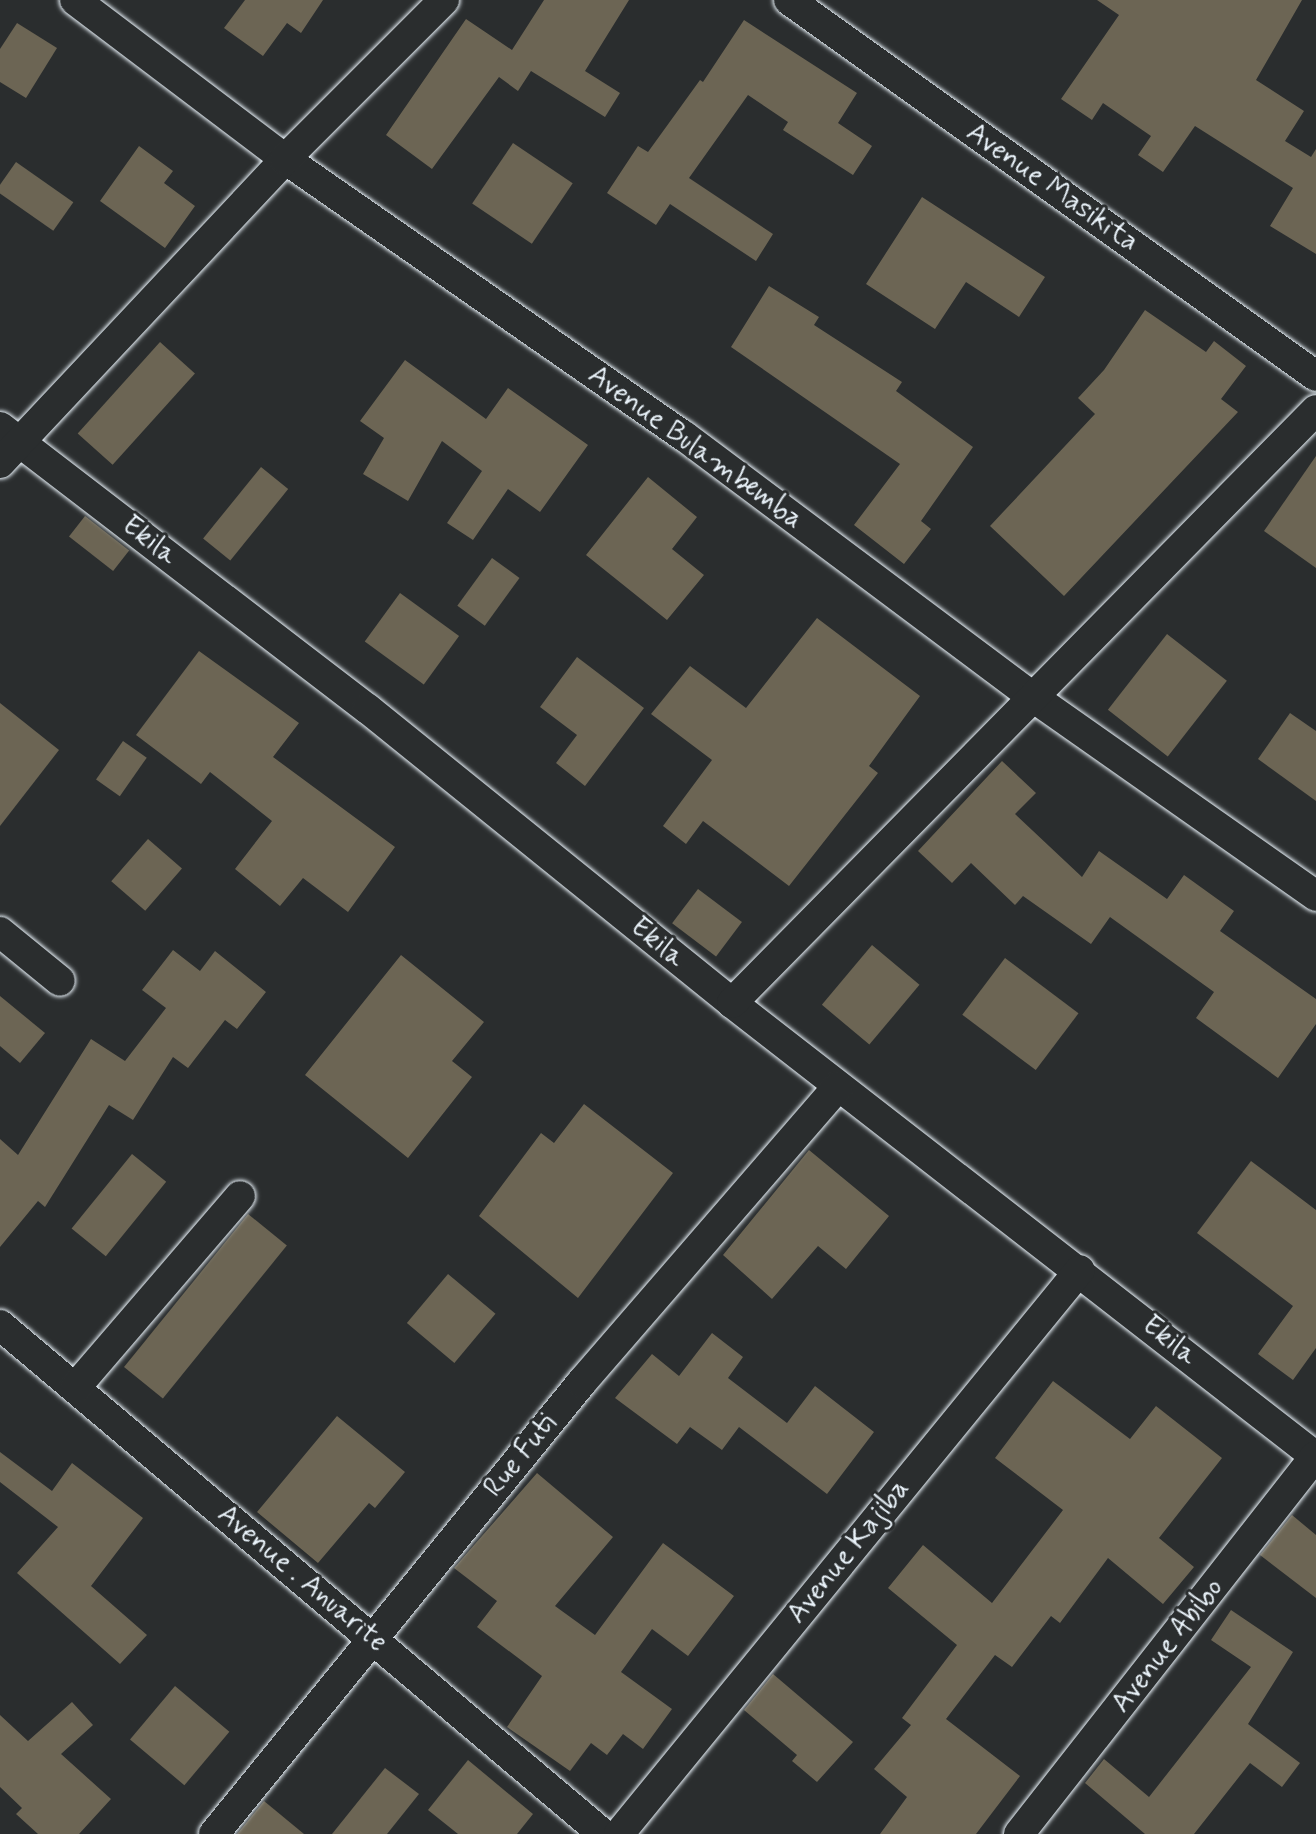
<!DOCTYPE html>
<style>
body{margin:0}
#map{position:relative;width:1316px;height:1834px;overflow:hidden;background:#2a2d2e;font-family:Mynerve,sans-serif}
div>[style]{position:absolute}
.building>*{inset:0;background:#6c6554;transform-origin:0 0}
.roads{filter:drop-shadow(0 0 2px #e8f1f8) drop-shadow(0 0 2px #e8f1f8)}
.street>*{height:30px;margin:-15px;padding:0 15px;transform-origin:15px;border-radius:15px;background:#2a2d2e}
span{translate:-50% -50%;white-space:nowrap;text-align:center;line-height:1.15;-webkit-text-stroke:6px #2a2d2e;paint-order:stroke}
.street-label{font-size:28px;color:#e8f1f8}
</style>
<div id="map">
<div class="building">
<i style="clip-path:polygon(245px 0,323px 0,301px 33px,287px 23px,263px 56px,224px 28px)"></i>
<i style="clip-path:polygon(544px 0,629px 0,585px 71px,620px 93px,605px 117px,531px 71px,518px 91px,499px 77px,432px 169px,386px 135px,466px 19px,512px 50px)"></i>
<i style="clip-path:polygon(1097px 0,1302px 0,1256px 80px,1304px 111px,1285px 141px,1311px 157px,1316px 149px,1316px 254px,1270px 226px,1293px 188px,1195px 126px,1163px 172px,1138px 155px,1151px 136px,1103px 103px,1092px 120px,1061px 99px,1119px 15px)"></i>
<i style="clip-path:polygon(744px 20px,857px 93px,838px 123px,872px 146px,853px 175px,783px 130px,788px 122px,748px 95px,689px 178px,773px 234px,756px 261px,670px 204px,656px 225px,607px 193px,638px 146px,648px 152px,700px 80px,703px 82px)"></i>
<i style="clip-path:polygon(17px 23px,57px 48px,26px 98px,0 82px,0 49px)"></i>
<i style="left:513px;top:143px;width:72px;height:73px;rotate:34deg"></i>
<i style="clip-path:polygon(139px 146px,173px 171px,164px 183px,195px 206px,165px 248px,100px 201px)"></i>
<i style="left:16px;top:162px;width:70px;height:35px;rotate:35deg"></i>
<i style="clip-path:polygon(922px 197px,1045px 277px,1019px 317px,966px 282px,935px 329px,866px 284px)"></i>
<i style="clip-path:polygon(769px 286px,819px 317px,814px 325px,902px 382px,896px 391px,973px 447px,921px 521px,931px 529px,904px 564px,854px 525px,900px 464px,731px 347px)"></i>
<i style="clip-path:polygon(1145px 310px,1206px 352px,1214px 341px,1246px 366px,1221px 399px,1238px 412px,1064px 596px,990px 526px,1095px 414px,1078px 398px,1104px 370px)"></i>
<i style="left:160px;top:342px;width:47px;height:123px;rotate:42deg"></i>
<i style="clip-path:polygon(405px 360px,486px 419px,508px 388px,588px 445px,540px 512px,508px 489px,473px 540px,447px 523px,482px 471px,442px 441px,408px 501px,363px 474px,384px 438px,360px 421px)"></i>
<i style="clip-path:polygon(1316px 456px,1316px 568px,1264px 531px)"></i>
<i style="left:261px;top:467px;width:35px;height:92px;rotate:39deg"></i>
<i style="clip-path:polygon(648px 477px,697px 517px,672px 549px,704px 575px,667px 620px,586px 555px)"></i>
<i style="left:85px;top:516px;width:56px;height:26px;rotate:38deg"></i>
<i style="left:492px;top:558px;width:34px;height:59px;rotate:36deg"></i>
<i style="left:400px;top:593px;width:73px;height:60px;rotate:36deg"></i>
<i style="clip-path:polygon(817px 618px,920px 696px,869px 766px,878px 773px,789px 886px,703px 821px,686px 844px,663px 826px,712px 760px,651px 714px,690px 666px,746px 708px)"></i>
<i style="left:1167px;top:634px;width:76px;height:96px;rotate:38deg"></i>
<i style="clip-path:polygon(199px 651px,299px 723px,273px 757px,395px 847px,348px 912px,303px 878px,280px 906px,235px 869px,272px 821px,210px 772px,201px 784px,136px 735px)"></i>
<i style="clip-path:polygon(577px 657px,644px 708px,585px 786px,556px 763px,577px 735px,540px 707px)"></i>
<i style="clip-path:polygon(0 703px,59px 750px,0 826px)"></i>
<i style="clip-path:polygon(1290px 713px,1316px 731px,1316px 801px,1258px 759px)"></i>
<i style="left:123px;top:741px;width:29px;height:47px;rotate:35deg"></i>
<i style="clip-path:polygon(1002px 761px,1036px 793px,1015px 814px,1082px 877px,1099px 851px,1167px 899px,1184px 875px,1234px 911px,1220px 931px,1316px 999px,1316px 1024px,1278px 1078px,1196px 1018px,1214px 992px,1110px 917px,1091px 944px,1023px 896px,1015px 905px,971px 863px,952px 883px,918px 851px)"></i>
<i style="left:148px;top:839px;width:45px;height:56px;rotate:41deg"></i>
<i style="left:698px;top:889px;width:55px;height:43px;rotate:37deg"></i>
<i style="left:872px;top:945px;width:62px;height:78px;rotate:40deg"></i>
<i style="clip-path:polygon(173px 950px,200px 971px,215px 951px,266px 992px,237px 1029px,225px 1020px,188px 1068px,173px 1057px,133px 1120px,109px 1105px,45px 1207px,38px 1201px,0 1247px,0 1139px,18px 1155px,91px 1039px,125px 1061px,166px 1008px,142px 990px)"></i>
<i style="clip-path:polygon(401px 955px,484px 1022px,452px 1061px,472px 1077px,408px 1158px,305px 1075px)"></i>
<i style="left:1005px;top:958px;width:92px;height:71px;rotate:37deg"></i>
<i style="clip-path:polygon(0 996px,45px 1033px,20px 1063px,0 1046px)"></i>
<i style="clip-path:polygon(584px 1104px,673px 1173px,578px 1298px,479px 1216px,541px 1133px,554px 1143px)"></i>
<i style="clip-path:polygon(809px 1150px,889px 1216px,846px 1269px,818px 1246px,772px 1299px,723px 1255px)"></i>
<i style="left:132px;top:1154px;width:44px;height:96px;rotate:39deg"></i>
<i style="clip-path:polygon(1251px 1161px,1316px 1210px,1316px 1348px,1293px 1380px,1258px 1354px,1293px 1306px,1197px 1233px)"></i>
<i style="left:248px;top:1214px;width:50px;height:197px;rotate:39deg"></i>
<i style="left:448px;top:1274px;width:62px;height:64px;rotate:40deg"></i>
<i style="clip-path:polygon(712px 1333px,743px 1357px,728px 1378px,787px 1423px,815px 1386px,874px 1432px,827px 1494px,739px 1427px,722px 1450px,690px 1427px,677px 1444px,615px 1398px,652px 1354px,679px 1376px)"></i>
<i style="clip-path:polygon(1053px 1381px,1130px 1439px,1156px 1406px,1222px 1458px,1159px 1538px,1194px 1567px,1163px 1604px,1108px 1558px,1060px 1623px,1051px 1616px,1012px 1667px,995px 1655px,946px 1719px,1020px 1776px,976px 1834px,880px 1834px,907px 1797px,874px 1769px,911px 1725px,902px 1718px,957px 1645px,888px 1588px,923px 1545px,992px 1603px,1063px 1510px,995px 1458px)"></i>
<i style="clip-path:polygon(337px 1416px,405px 1472px,375px 1508px,369px 1503px,318px 1563px,257px 1512px)"></i>
<i style="clip-path:polygon(0 1452px,52px 1491px,72px 1463px,143px 1518px,91px 1586px,147px 1635px,120px 1664px,17px 1573px,58px 1527px,0 1482px)"></i>
<i style="clip-path:polygon(537px 1473px,613px 1537px,555px 1606px,595px 1635px,663px 1543px,734px 1596px,688px 1656px,652px 1629px,621px 1672px,672px 1709px,643px 1749px,623px 1734px,607px 1755px,591px 1743px,570px 1771px,507px 1727px,542px 1676px,477px 1627px,497px 1601px,454px 1568px)"></i>
<i style="clip-path:polygon(1292px 1515px,1316px 1535px,1316px 1598px,1260px 1555px)"></i>
<i style="clip-path:polygon(1231px 1610px,1293px 1652px,1248px 1724px,1300px 1763px,1282px 1787px,1250px 1763px,1194px 1834px,1145px 1834px,1085px 1783px,1104px 1759px,1149px 1797px,1251px 1667px,1211px 1640px)"></i>
<i style="clip-path:polygon(773px 1674px,853px 1742px,817px 1782px,792px 1761px,797px 1755px,744px 1710px)"></i>
<i style="left:175px;top:1686px;width:71px;height:70px;rotate:40deg"></i>
<i style="clip-path:polygon(72px 1702px,93px 1725px,61px 1754px,111px 1799px,79px 1834px,38px 1834px,16px 1814px,22px 1808px,0 1787px,0 1715px,28px 1741px)"></i>
<i style="clip-path:polygon(468px 1760px,533px 1814px,517px 1834px,458px 1834px,428px 1810px)"></i>
<i style="clip-path:polygon(385px 1768px,419px 1794px,387px 1834px,332px 1834px)"></i>
<i style="clip-path:polygon(264px 1801px,304px 1834px,237px 1834px)"></i>
</div>
<div class="roads">
<div class="street">
<i style="left:75px;top:0;width:263px;rotate:37.1deg"></i>
<i style="left:285px;top:159px;width:486px;rotate:34.8deg"></i>
<i style="left:684px;top:436px;width:436px;rotate:36.8deg"></i>
<i style="left:1033px;top:697px;width:346px;rotate:35.1deg"></i>
<i style="left:789px;top:0;width:647px;rotate:35.51deg"></i>
<i style="left:0;top:427px;width:464px;rotate:37.5deg"></i>
<i style="left:368px;top:709px;width:468px;rotate:38.9deg"></i>
<i style="left:732px;top:1003px;width:740px;rotate:37.86deg"></i>
<i style="left:0;top:463px;width:417px;rotate:-46.8deg"></i>
<i style="left:285px;top:159px;width:225px;rotate:-45deg"></i>
<i style="left:0;top:932px;width:77px;rotate:39.2deg"></i>
<i style="left:732px;top:1003px;width:832px;rotate:-45.44deg"></i>
<i style="left:0;top:1325px;width:789px;rotate:40.17deg"></i>
<i style="left:75px;top:1388px;width:253px;rotate:-49.3deg"></i>
<i style="left:214px;top:1834px;width:583px;rotate:-50.85deg"></i>
<i style="left:582px;top:1382px;width:391px;rotate:-49.1deg"></i>
<i style="left:619px;top:1834px;width:728px;rotate:-50.74deg"></i>
<i style="left:1019px;top:1834px;width:480px;rotate:-51.9deg"></i>
</div>
</div>
<div class="street-label">
<span style="left:1052px;top:188px;rotate:35deg">Avenue Masikita</span>
<span style="left:695px;top:448px;rotate:36deg">Avenue Bulambemba</span>
<span style="left:149px;top:541px;rotate:37deg">Ekila</span>
<span style="left:657px;top:943px;rotate:39deg">Ekila</span>
<span style="left:1169px;top:1341px;rotate:38deg">Ekila</span>
<span style="left:521px;top:1456px;rotate:-51deg">Rue Futi</span>
<span style="left:849px;top:1552px;rotate:-51deg">Avenue Kajiba</span>
<span style="left:302px;top:1579px;rotate:40deg">Avenue . Anuarite</span>
<span style="left:1168px;top:1646px;rotate:-52deg">Avenue Abibo</span>
</div>
</div>
